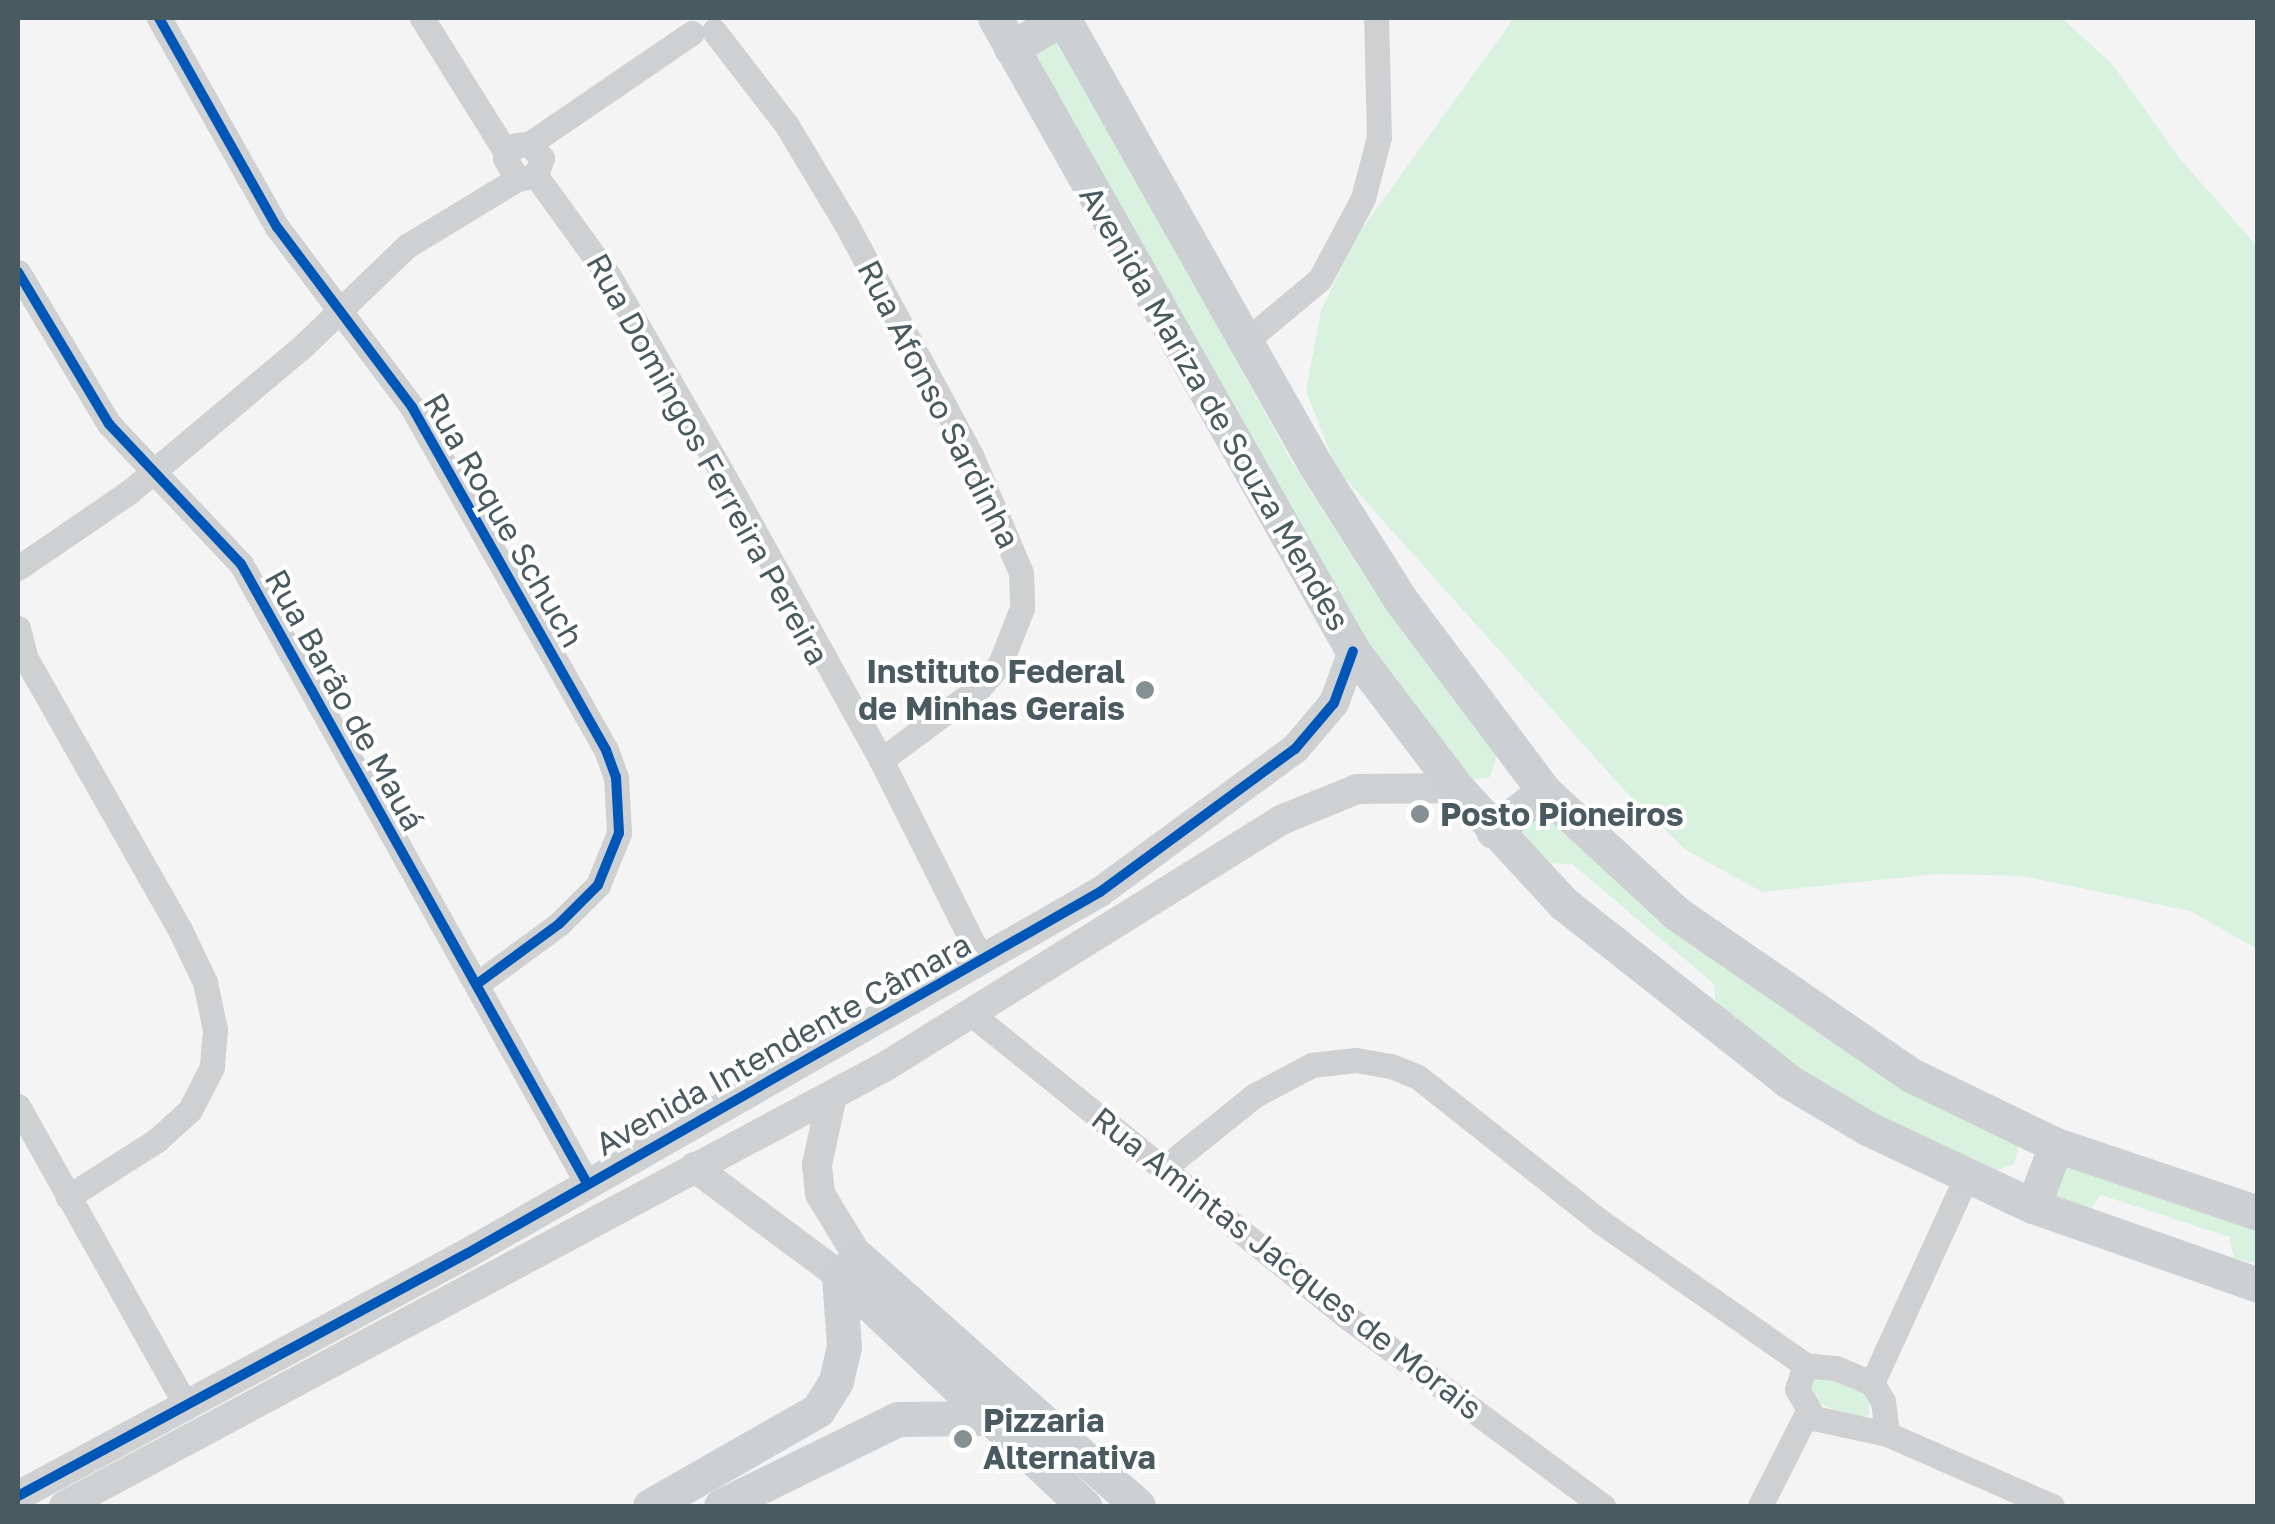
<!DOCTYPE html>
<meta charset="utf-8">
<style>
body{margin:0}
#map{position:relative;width:2275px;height:1524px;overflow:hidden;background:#f4f4f4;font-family:"Golos Text",sans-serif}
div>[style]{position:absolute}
.green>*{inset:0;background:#d9f2df}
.minor>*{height:25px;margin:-12.5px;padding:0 12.5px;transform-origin:12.5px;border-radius:12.5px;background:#ced0d2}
.tertiary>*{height:30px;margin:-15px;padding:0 15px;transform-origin:15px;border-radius:15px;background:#ced0d2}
.secondary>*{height:35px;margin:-17.5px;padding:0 17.5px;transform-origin:17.5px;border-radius:17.5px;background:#cdd0d3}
.cycleway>*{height:10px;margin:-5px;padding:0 5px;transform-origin:5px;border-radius:5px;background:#0057b8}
.dots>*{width:28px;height:28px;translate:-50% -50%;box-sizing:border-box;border:5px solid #fff;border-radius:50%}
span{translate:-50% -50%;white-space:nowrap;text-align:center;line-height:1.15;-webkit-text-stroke:8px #fff;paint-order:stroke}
.street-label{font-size:32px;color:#4a5a61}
.poi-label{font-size:32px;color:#4a5a61;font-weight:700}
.right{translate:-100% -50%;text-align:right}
.left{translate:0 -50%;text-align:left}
.frame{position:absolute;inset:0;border:20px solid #4a5a61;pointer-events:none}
</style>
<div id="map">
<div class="green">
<i style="clip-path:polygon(1514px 18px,2062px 18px,2113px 65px,2181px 160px,2257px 246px,2257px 949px,2190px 911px,2022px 876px,1938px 874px,1762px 892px,1686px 850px,1625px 791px,1336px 468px,1306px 391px,1321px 310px,1359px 233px)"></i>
<i style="clip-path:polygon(1059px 37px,1290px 459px,1370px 585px,1497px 755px,1490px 777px,1473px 780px,1338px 604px,1033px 50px)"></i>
<i style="clip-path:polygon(1534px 807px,2019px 1145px,2014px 1164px,1996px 1171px,1889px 1123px,1794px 1067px,1716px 1006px,1714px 984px,1572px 864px,1542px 863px,1517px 834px)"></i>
<i style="clip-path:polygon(2064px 1162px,2257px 1223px,2257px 1264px,2234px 1258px,2229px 1237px,2101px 1195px,2091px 1209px,2052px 1194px)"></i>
<i style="clip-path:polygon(1806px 1369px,1869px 1395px,1869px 1414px,1855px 1420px,1803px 1395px)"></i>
</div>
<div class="minor">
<i style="left:159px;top:18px;width:240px;rotate:60.6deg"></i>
<i style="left:277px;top:227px;width:225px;rotate:53.1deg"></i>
<i style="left:412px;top:407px;width:394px;rotate:60.5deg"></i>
<i style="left:606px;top:750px;width:29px;rotate:70deg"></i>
<i style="left:616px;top:777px;width:56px;rotate:86.9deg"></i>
<i style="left:619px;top:833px;width:56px;rotate:112deg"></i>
<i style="left:598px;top:885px;width:55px;rotate:135deg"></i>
<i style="left:559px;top:924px;width:102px;rotate:143.8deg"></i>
<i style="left:422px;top:18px;width:160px;rotate:58deg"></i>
<i style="left:714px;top:31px;width:118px;rotate:52.3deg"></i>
<i style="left:786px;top:124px;width:114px;rotate:59deg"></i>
<i style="left:845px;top:222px;width:265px;rotate:61.6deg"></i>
<i style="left:971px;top:455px;width:128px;rotate:67deg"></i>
<i style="left:1021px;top:573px;width:35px;rotate:88deg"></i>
<i style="left:1022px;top:608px;width:60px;rotate:111.4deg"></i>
<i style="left:1000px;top:664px;width:30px;rotate:131deg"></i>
<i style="left:980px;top:687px;width:123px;rotate:143.6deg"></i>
<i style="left:529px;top:144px;width:197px;rotate:-34.3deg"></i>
<i style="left:536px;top:176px;width:126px;rotate:54deg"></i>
<i style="left:610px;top:278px;width:223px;rotate:60.1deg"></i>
<i style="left:721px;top:471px;width:330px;rotate:61deg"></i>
<i style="left:881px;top:760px;width:225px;rotate:63.3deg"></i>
<i style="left:18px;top:272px;width:177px;rotate:59.1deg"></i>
<i style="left:109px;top:424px;width:192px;rotate:46.7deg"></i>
<i style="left:241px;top:564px;width:709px;rotate:60.8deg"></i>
<i style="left:1247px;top:340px;width:95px;rotate:-39.9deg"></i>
<i style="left:1320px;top:279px;width:92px;rotate:-62deg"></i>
<i style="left:1363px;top:198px;width:63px;rotate:-75.3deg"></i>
<i style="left:1379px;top:137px;width:119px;rotate:-91.4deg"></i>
<i style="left:18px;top:568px;width:135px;rotate:-34.4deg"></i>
<i style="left:129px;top:492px;width:229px;rotate:-40deg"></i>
<i style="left:304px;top:345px;width:143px;rotate:-43.9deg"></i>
<i style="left:407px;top:246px;width:129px;rotate:-31.3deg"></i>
<i style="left:517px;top:179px;width:19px;rotate:-9deg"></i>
<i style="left:536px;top:176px;width:19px;rotate:-72deg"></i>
<i style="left:542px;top:158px;width:19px;rotate:-133deg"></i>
<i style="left:529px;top:144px;width:13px;rotate:176deg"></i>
<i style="left:516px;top:145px;width:17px;rotate:130deg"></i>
<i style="left:505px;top:158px;width:24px;rotate:60deg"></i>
<i style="left:18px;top:628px;width:30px;rotate:76deg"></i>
<i style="left:25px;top:657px;width:314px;rotate:60.4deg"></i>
<i style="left:180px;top:930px;width:58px;rotate:64.3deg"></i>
<i style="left:205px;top:982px;width:49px;rotate:78.2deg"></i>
<i style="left:215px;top:1030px;width:37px;rotate:95deg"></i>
<i style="left:212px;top:1067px;width:48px;rotate:117.1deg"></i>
<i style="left:190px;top:1110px;width:45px;rotate:137.7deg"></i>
<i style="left:157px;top:1140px;width:106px;rotate:147.4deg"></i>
<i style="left:974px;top:1016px;width:483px;rotate:38.9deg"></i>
<i style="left:1350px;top:1319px;width:315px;rotate:36.5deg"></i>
<i style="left:18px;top:1106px;width:342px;rotate:60.7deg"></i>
<i style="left:1164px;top:1168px;width:117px;rotate:-38.7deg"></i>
<i style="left:1255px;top:1095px;width:64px;rotate:-27.8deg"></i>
<i style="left:1312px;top:1065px;width:44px;rotate:-6.5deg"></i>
<i style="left:1356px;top:1060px;width:36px;rotate:10deg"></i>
<i style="left:1391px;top:1066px;width:29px;rotate:22deg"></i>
<i style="left:1418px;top:1077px;width:233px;rotate:38.4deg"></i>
<i style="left:1601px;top:1222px;width:249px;rotate:35deg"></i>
<i style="left:1805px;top:1365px;width:31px;rotate:6deg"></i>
<i style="left:1836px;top:1368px;width:39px;rotate:23deg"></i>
<i style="left:1872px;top:1383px;width:21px;rotate:59deg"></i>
<i style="left:1883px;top:1401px;width:33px;rotate:83deg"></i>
<i style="left:1805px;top:1365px;width:25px;rotate:108deg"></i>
<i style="left:1797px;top:1389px;width:34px;rotate:60deg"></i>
<i style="left:1814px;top:1418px;width:75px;rotate:12.4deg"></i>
<i style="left:1887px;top:1434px;width:180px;rotate:23.6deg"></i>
<i style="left:1872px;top:1383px;width:226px;rotate:-65.4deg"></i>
<i style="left:1760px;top:1506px;width:104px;rotate:-63.2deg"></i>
</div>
<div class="tertiary">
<i style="left:832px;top:1095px;width:72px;rotate:102.1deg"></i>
<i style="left:817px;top:1165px;width:29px;rotate:84deg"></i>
<i style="left:820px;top:1194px;width:75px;rotate:58.6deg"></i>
<i style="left:694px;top:1167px;width:181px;rotate:36.7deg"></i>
<i style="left:18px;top:1496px;width:511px;rotate:-28.37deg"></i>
<i style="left:468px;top:1253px;width:728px;rotate:-29.74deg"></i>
<i style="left:1100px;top:892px;width:242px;rotate:-36.3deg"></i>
<i style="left:1295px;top:749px;width:60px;rotate:-49.7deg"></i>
<i style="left:1334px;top:703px;width:55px;rotate:-69.9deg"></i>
<i style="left:64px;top:1506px;width:932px;rotate:-28.16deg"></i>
<i style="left:886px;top:1066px;width:465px;rotate:-31.9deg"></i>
<i style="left:1281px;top:820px;width:82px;rotate:-22.2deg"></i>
<i style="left:1357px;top:789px;width:100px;rotate:-0.6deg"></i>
</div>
<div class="secondary">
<i style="left:995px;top:18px;width:727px;rotate:60.51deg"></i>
<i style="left:1353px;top:651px;width:172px;rotate:52.8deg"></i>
<i style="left:1457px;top:788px;width:156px;rotate:47.3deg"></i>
<i style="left:1563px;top:903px;width:287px;rotate:38.3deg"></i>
<i style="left:1788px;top:1081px;width:94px;rotate:30.7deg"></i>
<i style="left:1869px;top:1129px;width:181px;rotate:25.2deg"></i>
<i style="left:2033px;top:1206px;width:238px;rotate:19.3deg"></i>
<i style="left:1063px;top:18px;width:515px;rotate:60.55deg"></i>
<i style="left:1316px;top:466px;width:157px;rotate:57.7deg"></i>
<i style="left:1400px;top:599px;width:240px;rotate:53.1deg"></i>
<i style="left:1544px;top:791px;width:180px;rotate:42.7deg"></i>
<i style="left:1676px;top:913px;width:285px;rotate:34.6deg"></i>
<i style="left:1911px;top:1075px;width:161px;rotate:25.8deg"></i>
<i style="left:2056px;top:1145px;width:213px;rotate:18.6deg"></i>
<i style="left:1011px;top:48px;width:60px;rotate:-30deg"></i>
<i style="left:1493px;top:831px;width:65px;rotate:-38.1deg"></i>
<i style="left:2033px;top:1206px;width:65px;rotate:-69.3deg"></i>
<i style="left:839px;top:1275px;width:26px;rotate:-40deg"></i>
<i style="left:859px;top:1258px;width:373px;rotate:41.6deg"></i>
<i style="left:839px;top:1275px;width:337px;rotate:43.3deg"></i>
<i style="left:650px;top:1506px;width:193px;rotate:-29.7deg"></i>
<i style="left:818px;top:1410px;width:34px;rotate:-58deg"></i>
<i style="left:836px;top:1381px;width:35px;rotate:-77deg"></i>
<i style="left:844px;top:1347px;width:72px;rotate:-94deg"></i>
<i style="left:721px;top:1506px;width:197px;rotate:-26.2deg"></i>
<i style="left:898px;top:1419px;width:87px;rotate:-0.7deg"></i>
</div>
<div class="cycleway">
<i style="left:159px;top:18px;width:240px;rotate:60.6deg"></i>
<i style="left:277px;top:227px;width:225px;rotate:53.1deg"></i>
<i style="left:412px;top:407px;width:394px;rotate:60.5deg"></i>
<i style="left:606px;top:750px;width:29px;rotate:70deg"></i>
<i style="left:616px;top:777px;width:56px;rotate:86.9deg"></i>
<i style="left:619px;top:833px;width:56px;rotate:112deg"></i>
<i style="left:598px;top:885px;width:55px;rotate:135deg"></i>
<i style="left:559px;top:924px;width:102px;rotate:143.8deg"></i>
<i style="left:18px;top:272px;width:177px;rotate:59.1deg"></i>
<i style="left:109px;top:424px;width:192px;rotate:46.7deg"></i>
<i style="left:241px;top:564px;width:709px;rotate:60.8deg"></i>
<i style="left:18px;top:1496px;width:511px;rotate:-28.37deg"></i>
<i style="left:468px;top:1253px;width:728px;rotate:-29.74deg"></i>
<i style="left:1100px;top:892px;width:242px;rotate:-36.3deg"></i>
<i style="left:1295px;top:749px;width:60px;rotate:-49.7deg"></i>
<i style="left:1334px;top:703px;width:55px;rotate:-69.9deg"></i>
</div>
<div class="dots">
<i style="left:1145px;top:690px;background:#869094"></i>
<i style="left:1420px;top:814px;background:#869094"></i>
<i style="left:963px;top:1439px;background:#869094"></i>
</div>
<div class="street-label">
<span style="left:939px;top:404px;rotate:63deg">Rua Afonso Sardinha</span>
<span style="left:1215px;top:408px;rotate:60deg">Avenida Mariza de Souza Mendes</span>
<span style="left:708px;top:459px;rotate:61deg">Rua Domingos Ferreira Pereira</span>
<span style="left:504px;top:520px;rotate:60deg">Rua Roque Schuch</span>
<span style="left:345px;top:700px;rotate:61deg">Rua Barão de Mauá</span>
<span style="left:783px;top:1044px;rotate:-29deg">Avenida Intendente Câmara</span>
<span style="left:1287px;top:1263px;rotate:38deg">Rua Amintas Jacques de Morais</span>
</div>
<div class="poi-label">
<span class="right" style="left:1125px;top:690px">Instituto Federal<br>de Minhas Gerais</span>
<span class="left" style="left:1440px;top:814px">Posto Pioneiros</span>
<span class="left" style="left:983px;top:1439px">Pizzaria<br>Alternativa</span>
</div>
<div class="frame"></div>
</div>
